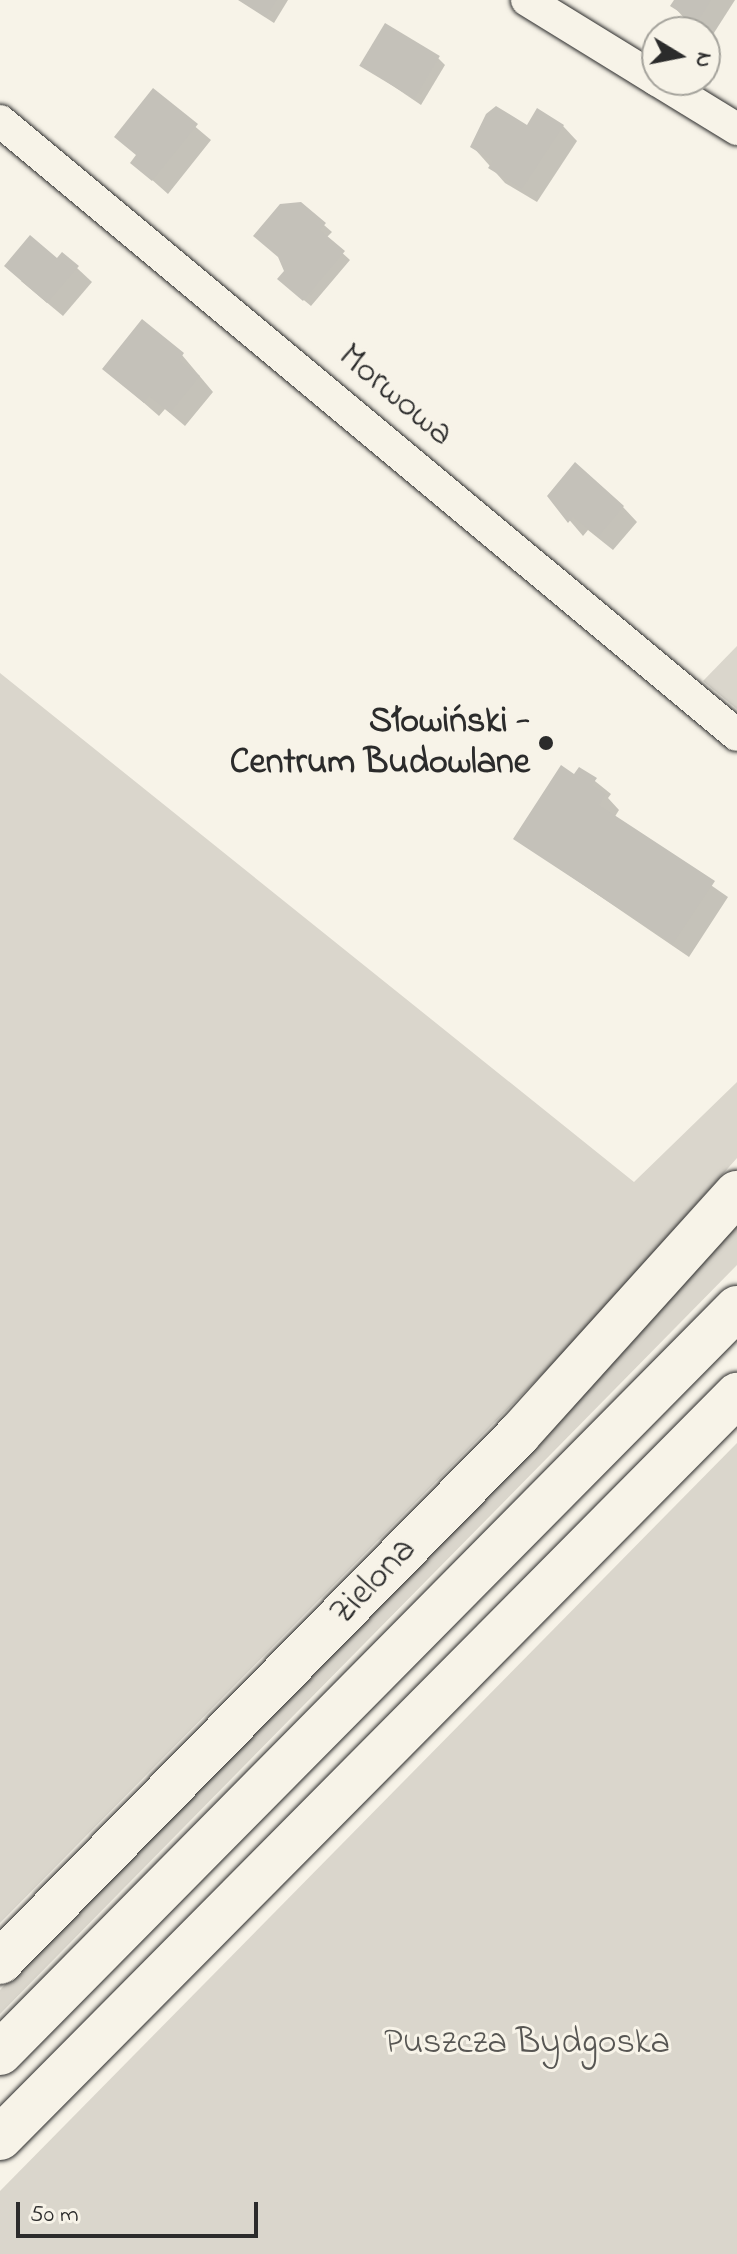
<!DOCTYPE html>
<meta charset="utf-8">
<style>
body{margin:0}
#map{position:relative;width:737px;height:2254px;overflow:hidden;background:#f7f3e8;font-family:"Indie Flower",sans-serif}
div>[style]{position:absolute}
.green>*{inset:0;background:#dad6cc}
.shadow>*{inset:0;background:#0003}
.building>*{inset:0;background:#c4c1b9;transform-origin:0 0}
.roads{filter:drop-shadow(0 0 2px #2b2b2b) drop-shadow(0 0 2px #2b2b2b)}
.street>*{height:32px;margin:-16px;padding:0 16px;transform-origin:16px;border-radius:16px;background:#f7f3e8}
.secondary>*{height:44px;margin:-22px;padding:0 22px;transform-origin:22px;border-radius:22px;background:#f7f3e8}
.highway>*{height:44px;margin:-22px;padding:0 22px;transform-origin:22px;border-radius:22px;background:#f7f3e8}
.dots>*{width:22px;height:22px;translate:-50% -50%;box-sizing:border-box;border:4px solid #f7f3e8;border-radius:50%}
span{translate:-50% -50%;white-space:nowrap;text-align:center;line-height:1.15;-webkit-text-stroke:6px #f7f3e8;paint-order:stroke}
.street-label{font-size:36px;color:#2b2b2b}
.poi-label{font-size:36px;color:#2b2b2b;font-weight:700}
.right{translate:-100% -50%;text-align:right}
.park-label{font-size:36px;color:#575653}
.north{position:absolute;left:641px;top:16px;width:80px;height:80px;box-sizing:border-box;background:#f7f3e8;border:2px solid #a5a39c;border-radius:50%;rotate:100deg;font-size:22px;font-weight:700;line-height:32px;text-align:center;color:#2b2b2b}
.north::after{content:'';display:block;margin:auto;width:28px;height:36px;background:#2b2b2b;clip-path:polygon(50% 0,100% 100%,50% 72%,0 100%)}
.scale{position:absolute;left:16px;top:2202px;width:242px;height:36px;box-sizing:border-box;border:4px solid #2b2b2b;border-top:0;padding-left:10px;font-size:24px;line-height:28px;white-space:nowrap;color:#2b2b2b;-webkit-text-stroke:6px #f7f3e8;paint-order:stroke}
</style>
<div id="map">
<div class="green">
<i style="clip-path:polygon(737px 646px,737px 709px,703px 681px)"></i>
<i style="clip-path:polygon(0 673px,634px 1182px,737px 1082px,737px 1158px,567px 1349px,0 1923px)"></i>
<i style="clip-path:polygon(737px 1212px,737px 1265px,0 2014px,0 1990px)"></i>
<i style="clip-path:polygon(737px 1443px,737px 2254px,0 2254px,0 2191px)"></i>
</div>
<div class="shadow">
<i style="clip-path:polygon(238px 0,288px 0,274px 23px)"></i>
<i style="clip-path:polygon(676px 0,735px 0,712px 36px,687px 21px,673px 6px)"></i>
<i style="clip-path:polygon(438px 58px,445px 65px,421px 105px,362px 65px)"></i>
<i style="clip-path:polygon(153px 91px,211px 140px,168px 194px,133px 163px,138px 156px,116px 137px)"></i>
<i style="clip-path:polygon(563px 126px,577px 141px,537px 202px,505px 183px,473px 147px)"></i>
<i style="clip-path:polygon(300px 204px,332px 232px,326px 238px,350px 260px,311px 306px,287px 286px)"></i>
<i style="clip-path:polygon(57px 261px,77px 268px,92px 282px,63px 316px,21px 281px)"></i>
<i style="clip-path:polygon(182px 355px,213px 392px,185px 426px,165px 409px,159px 416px,105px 369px)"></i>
<i style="clip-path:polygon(549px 496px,623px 507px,637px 522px,613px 550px,588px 530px,583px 536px)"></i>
<i style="clip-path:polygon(580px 769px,611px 794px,608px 798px,619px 810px,614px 818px,728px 897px,689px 957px,516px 839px)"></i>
</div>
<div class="building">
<i style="clip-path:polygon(239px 0,277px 0,266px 17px)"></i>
<i style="clip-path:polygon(674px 0,711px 0,697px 23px,670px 6px)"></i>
<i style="left:385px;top:23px;width:64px;height:50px;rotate:31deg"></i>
<i style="clip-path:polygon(153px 88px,198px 124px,152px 181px,130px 163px,136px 155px,114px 137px)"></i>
<i style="clip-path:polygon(496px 106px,527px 125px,537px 108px,564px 125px,522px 189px,488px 168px,493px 161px,470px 147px,486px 114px)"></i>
<i style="clip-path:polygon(301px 202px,326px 223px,320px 230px,345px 251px,303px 301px,277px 279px,284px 271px,278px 257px,253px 236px,280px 204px)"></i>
<i style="clip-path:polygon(30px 235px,57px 258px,62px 252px,79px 266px,47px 303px,4px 266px)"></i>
<i style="clip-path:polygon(142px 319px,184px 353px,179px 360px,200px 376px,170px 413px,149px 396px,144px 403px,102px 369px)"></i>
<i style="clip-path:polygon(575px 462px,624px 506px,598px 537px,573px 517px,568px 523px,547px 496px)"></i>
<i style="clip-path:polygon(561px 765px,574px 774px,579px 767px,597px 778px,592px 785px,606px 794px,599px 805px,715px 881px,673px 944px,513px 839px)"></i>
</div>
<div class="roads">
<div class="street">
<i style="left:527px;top:0;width:153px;rotate:31.6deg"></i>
<i style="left:657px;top:80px;width:94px;rotate:31.5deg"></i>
<i style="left:0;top:121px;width:959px;rotate:39.8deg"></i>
</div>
<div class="secondary">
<i style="left:0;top:1962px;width:740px;rotate:-45.49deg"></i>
<i style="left:519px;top:1434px;width:325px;rotate:-47.9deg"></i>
</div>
<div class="highway">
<i style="left:0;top:2053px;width:1048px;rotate:-45.31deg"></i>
<i style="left:0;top:2138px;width:1047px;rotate:-45.23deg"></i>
</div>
</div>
<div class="dots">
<i style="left:546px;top:743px;background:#2b2b2b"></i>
</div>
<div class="street-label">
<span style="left:395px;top:396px;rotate:40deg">Morwowa</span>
<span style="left:374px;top:1582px;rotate:-46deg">Zielona</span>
</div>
<div class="poi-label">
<span class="right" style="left:530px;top:743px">Słowiński -<br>Centrum Budowlane</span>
</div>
<div class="park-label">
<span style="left:527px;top:2044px">Puszcza Bydgoska</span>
</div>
<div class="north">N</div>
<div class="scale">50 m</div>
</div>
